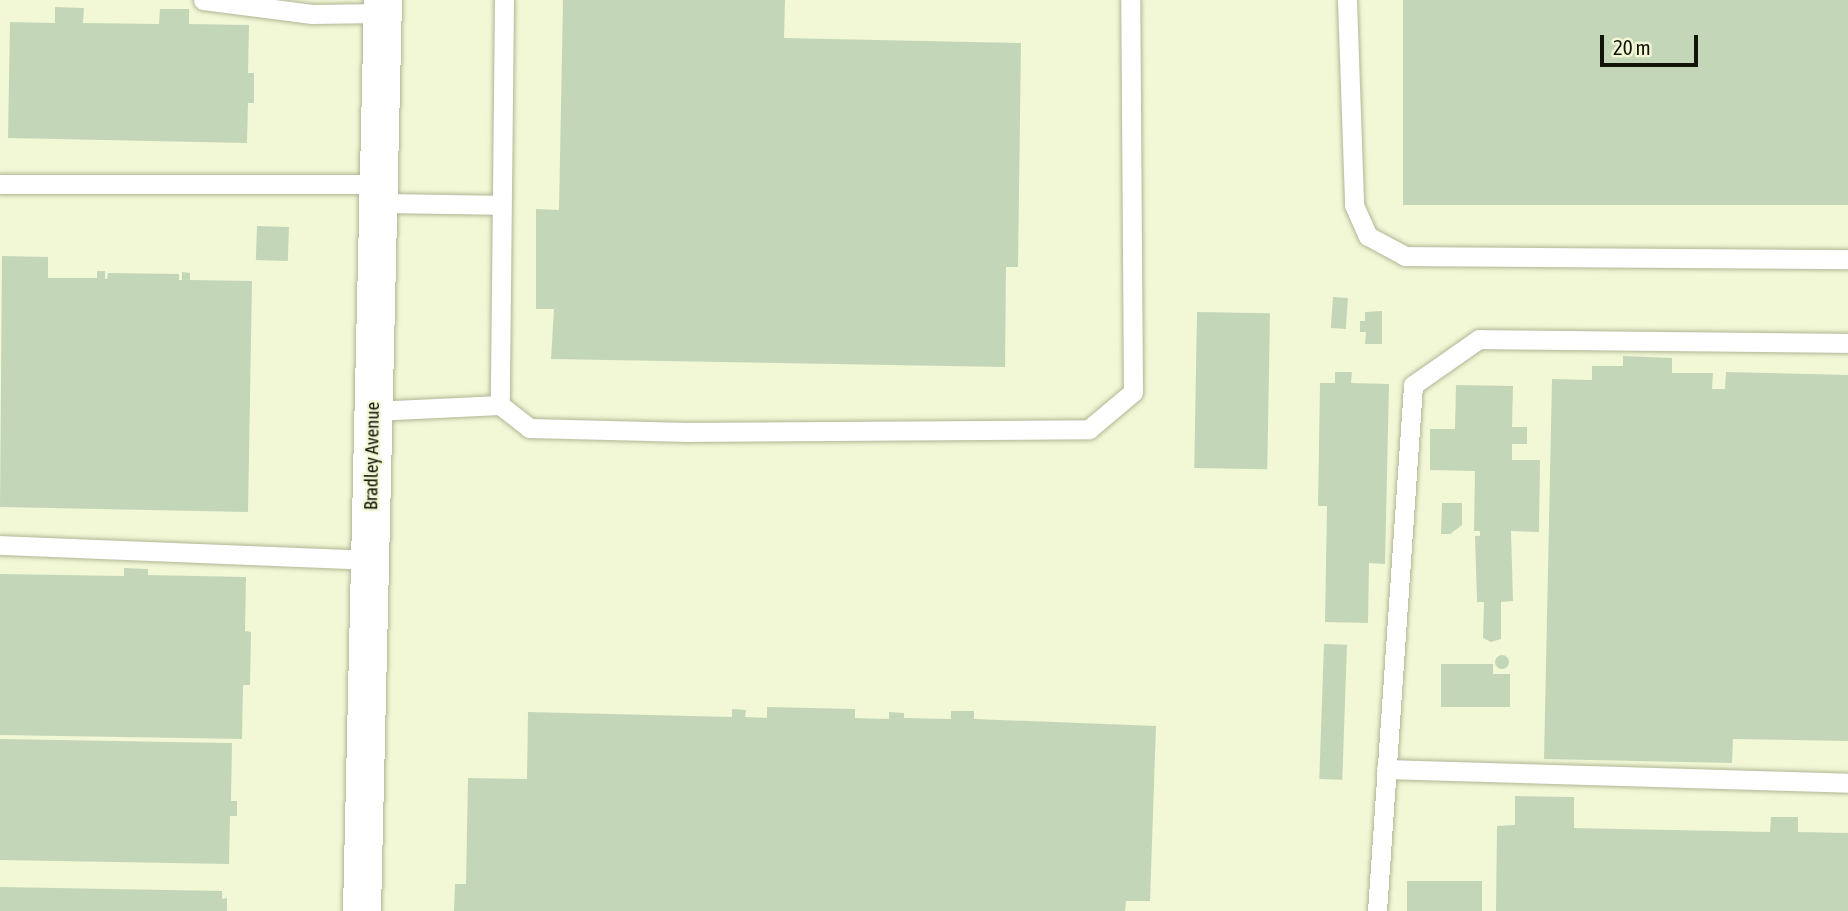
<!DOCTYPE html>
<style>
body{margin:0}
#map{position:relative;width:1848px;height:911px;overflow:hidden;background:#f2f8d6;font-family:"Asap Condensed",sans-serif}
div>[style]{position:absolute}
.building>*{inset:0;background:#c4d6b8;transform-origin:0 0}
.round{border-radius:50%}
.roads{filter:drop-shadow(0 0 2px #b0b695) drop-shadow(0 0 2px #b0b695)}
.lane>*{height:19px;margin:-9.5px;padding:0 9.5px;transform-origin:9.5px;border-radius:9.5px;background:#fff}
.secondary>*{height:38px;margin:-19px;padding:0 19px;transform-origin:19px;border-radius:19px;background:#fff}
span{translate:-50% -50%;white-space:nowrap;text-align:center;line-height:1.15;-webkit-text-stroke:5px #f2f8d6;paint-order:stroke}
.street-label{font-size:19px;color:#121408}
.scale{position:absolute;left:1600px;top:35px;width:98px;height:32px;box-sizing:border-box;border:4px solid #121408;border-top:0;padding-left:9px;font-size:21px;line-height:24px;white-space:nowrap;color:#121408;-webkit-text-stroke:5px #f2f8d6;paint-order:stroke}
</style>
<div id="map">
<div class="building">
<i style="clip-path:polygon(563px 0,785px 0,784px 38px,1021px 43px,1018px 267px,1006px 267px,1005px 367px,551px 359px,554px 309px,536px 309px,536px 209px,559px 210px)"></i>
<i style="left:1403px;top:0;width:445px;height:205px"></i>
<i style="clip-path:polygon(55px 7px,84px 8px,83px 23px,159px 24px,160px 9px,189px 9px,189px 24px,249px 25px,248px 73px,254px 73px,254px 103px,248px 103px,247px 143px,8px 138px,10px 22px,55px 23px)"></i>
<i style="left:257px;top:226px;width:32px;height:34px;rotate:2deg"></i>
<i style="clip-path:polygon(2px 256px,48px 257px,48px 278px,97px 278px,97px 271px,105px 271px,105px 279px,107px 279px,108px 273px,179px 274px,179px 280px,182px 280px,182px 272px,190px 273px,190px 280px,252px 281px,248px 512px,0 507px)"></i>
<i style="left:1333px;top:297px;width:15px;height:31px;rotate:4deg"></i>
<i style="clip-path:polygon(1382px 311px,1382px 344px,1365px 344px,1366px 332px,1360px 332px,1360px 321px,1365px 321px,1365px 312px)"></i>
<i style="left:1197px;top:312px;width:73px;height:156px;rotate:1deg"></i>
<i style="clip-path:polygon(1623px 356px,1672px 358px,1672px 373px,1713px 373px,1712px 389px,1725px 389px,1726px 372px,1848px 375px,1848px 741px,1733px 739px,1732px 763px,1544px 759px,1552px 379px,1592px 380px,1592px 366px,1623px 366px)"></i>
<i style="clip-path:polygon(1335px 372px,1352px 372px,1351px 383px,1389px 384px,1385px 564px,1369px 563px,1368px 623px,1325px 622px,1327px 506px,1318px 506px,1320px 383px,1335px 383px)"></i>
<i style="clip-path:polygon(1456px 385px,1513px 386px,1512px 427px,1527px 427px,1527px 444px,1512px 444px,1512px 460px,1540px 460px,1539px 532px,1511px 531px,1513px 601px,1501px 602px,1501px 639px,1491px 642px,1483px 638px,1484px 602px,1477px 602px,1475px 536px,1480px 536px,1480px 531px,1474px 531px,1475px 471px,1430px 470px,1430px 429px,1455px 429px)"></i>
<i style="clip-path:polygon(1442px 503px,1462px 503px,1462px 525px,1450px 534px,1441px 534px)"></i>
<i style="clip-path:polygon(124px 568px,148px 569px,148px 575px,246px 577px,245px 631px,251px 632px,250px 685px,243px 685px,242px 739px,0 735px,0 574px,124px 576px)"></i>
<i style="left:1324px;top:644px;width:23px;height:135px;rotate:2deg"></i>
<i class="round" style="left:1495px;top:655px;width:14px;height:14px"></i>
<i style="clip-path:polygon(1441px 664px,1493px 664px,1493px 674px,1510px 674px,1510px 707px,1441px 707px)"></i>
<i style="clip-path:polygon(767px 707px,855px 709px,855px 718px,889px 719px,889px 712px,904px 713px,904px 718px,951px 719px,951px 711px,974px 711px,974px 719px,1156px 726px,1150px 901px,1126px 901px,1125px 911px,454px 911px,455px 884px,466px 884px,468px 778px,527px 779px,528px 712px,732px 717px,732px 709px,746px 710px,745px 717px,767px 718px)"></i>
<i style="clip-path:polygon(0 739px,232px 743px,231px 801px,237px 801px,237px 816px,230px 816px,229px 864px,0 860px)"></i>
<i style="clip-path:polygon(1515px 796px,1574px 797px,1574px 828px,1770px 832px,1771px 817px,1798px 817px,1798px 832px,1848px 833px,1848px 911px,1496px 911px,1497px 826px,1515px 825px)"></i>
<i style="left:1407px;top:881px;width:75px;height:30px"></i>
<i style="clip-path:polygon(0 887px,222px 891px,222px 899px,227px 898px,227px 911px,0 911px)"></i>
</div>
<div class="roads">
<div class="lane">
<i style="left:203px;top:0;width:110px;rotate:7.3deg"></i>
<i style="left:312px;top:14px;width:70px;rotate:-0.8deg"></i>
<i style="left:504px;top:0;width:405px;rotate:90.6deg"></i>
<i style="left:500px;top:405px;width:37px;rotate:38deg"></i>
<i style="left:529px;top:428px;width:160px;rotate:1.4deg"></i>
<i style="left:689px;top:432px;width:400px;rotate:-0.4deg"></i>
<i style="left:1089px;top:429px;width:57px;rotate:-40.1deg"></i>
<i style="left:1133px;top:392px;width:392px;rotate:-90.4deg"></i>
<i style="left:1347px;top:0;width:205px;rotate:88deg"></i>
<i style="left:1354px;top:205px;width:34px;rotate:66deg"></i>
<i style="left:1368px;top:236px;width:42px;rotate:28.4deg"></i>
<i style="left:1405px;top:256px;width:443px;rotate:0.4deg"></i>
<i style="left:0;top:184px;width:378px"></i>
<i style="left:378px;top:203px;width:122px;rotate:0.9deg"></i>
<i style="left:373px;top:411px;width:127px;rotate:-2.7deg"></i>
<i style="left:0;top:545px;width:370px;rotate:2.3deg"></i>
<i style="left:1386px;top:769px;width:462px;rotate:1.7deg"></i>
<i style="left:1377px;top:911px;width:527px;rotate:-86.08deg"></i>
<i style="left:1413px;top:385px;width:80px;rotate:-34.9deg"></i>
<i style="left:1479px;top:339px;width:369px;rotate:0.6deg"></i>
</div>
<div class="secondary">
<i style="left:362px;top:911px;width:911px;rotate:-88.68deg"></i>
</div>
</div>
<div class="street-label">
<span style="left:372px;top:456px;rotate:-89deg">Bradley Avenue</span>
</div>
<div class="scale">20 m</div>
</div>
